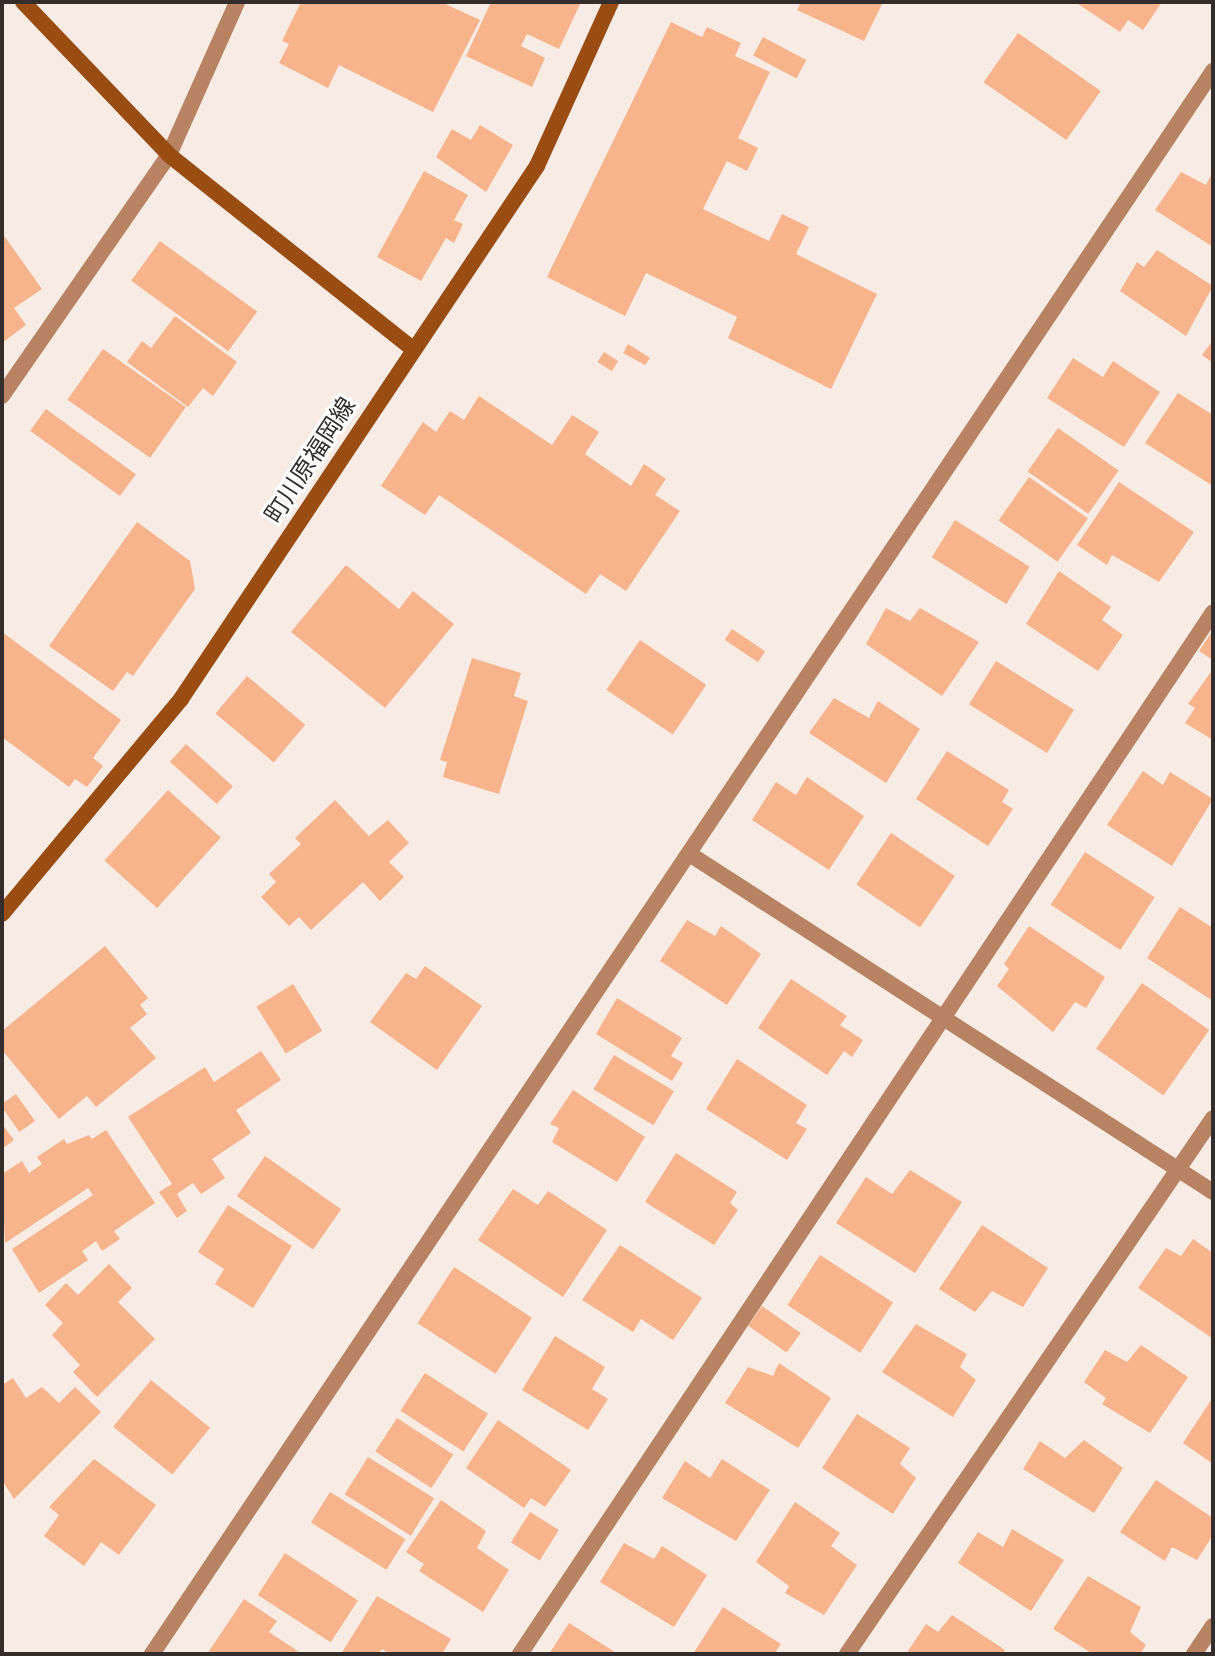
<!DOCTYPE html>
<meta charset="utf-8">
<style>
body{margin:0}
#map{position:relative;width:1215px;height:1656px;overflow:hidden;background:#f8ebe3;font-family:Raleway,"Noto Sans JP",sans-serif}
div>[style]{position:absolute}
.building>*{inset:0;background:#f7b48c;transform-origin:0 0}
.street>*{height:16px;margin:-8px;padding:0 8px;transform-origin:8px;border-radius:8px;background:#b88363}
.secondary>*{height:16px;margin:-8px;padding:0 8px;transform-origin:8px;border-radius:8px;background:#994d13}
span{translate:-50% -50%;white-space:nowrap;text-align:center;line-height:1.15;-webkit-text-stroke:6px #fff;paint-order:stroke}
.street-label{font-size:24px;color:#332e2b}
.frame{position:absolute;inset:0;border:4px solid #332e2b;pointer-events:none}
</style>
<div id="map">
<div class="building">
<i style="clip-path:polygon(301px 2px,441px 2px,480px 20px,433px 112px,339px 65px,328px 88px,279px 63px,289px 44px,282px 41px)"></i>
<i style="clip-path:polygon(491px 2px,581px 2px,559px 49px,527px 34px,521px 46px,545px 58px,532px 87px,466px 56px)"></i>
<i style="clip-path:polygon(801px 2px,883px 2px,864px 41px,797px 10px)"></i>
<i style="clip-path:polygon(1075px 2px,1162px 2px,1143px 30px,1128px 20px,1120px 32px)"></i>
<i style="clip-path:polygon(671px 22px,702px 37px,707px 27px,741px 43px,735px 56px,770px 72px,738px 138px,758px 148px,747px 171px,727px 161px,703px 209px,769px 241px,782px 214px,809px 227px,796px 254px,877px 294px,831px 389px,728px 338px,737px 317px,646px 273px,625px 316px,547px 277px)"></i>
<i style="left:1018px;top:33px;width:101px;height:60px;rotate:35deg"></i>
<i style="left:763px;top:37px;width:49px;height:21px;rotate:28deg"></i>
<i style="clip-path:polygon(480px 125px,513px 145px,486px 192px,436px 157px,452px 129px,471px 140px)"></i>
<i style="clip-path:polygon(424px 171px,468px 195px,454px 220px,463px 224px,454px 243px,446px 238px,421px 281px,377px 257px)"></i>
<i style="clip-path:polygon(1213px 171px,1213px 247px,1155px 210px,1181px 172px,1206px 185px)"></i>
<i style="clip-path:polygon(2px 233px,42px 289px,14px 308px,26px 325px,2px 343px)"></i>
<i style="left:160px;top:241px;width:120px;height:49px;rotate:36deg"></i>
<i style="clip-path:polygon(1157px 250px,1213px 286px,1186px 336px,1120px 291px,1137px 262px,1144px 267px)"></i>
<i style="clip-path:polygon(175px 316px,237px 362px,213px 396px,203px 388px,188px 407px,127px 362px,142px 341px,151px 348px)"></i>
<i style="clip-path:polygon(1213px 340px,1213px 363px,1202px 355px)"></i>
<i style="clip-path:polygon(628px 344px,650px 358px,645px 365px,623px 353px)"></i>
<i style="left:103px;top:349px;width:101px;height:62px;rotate:35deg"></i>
<i style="left:604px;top:352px;width:17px;height:12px;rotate:33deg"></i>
<i style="clip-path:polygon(1073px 358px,1103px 377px,1113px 361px,1160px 392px,1124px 447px,1047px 398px)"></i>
<i style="clip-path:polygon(1178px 393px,1213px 415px,1213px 486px,1145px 443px)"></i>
<i style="clip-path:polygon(479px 396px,552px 445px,572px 415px,599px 432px,585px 454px,631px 486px,644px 464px,666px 479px,655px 495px,680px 511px,626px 591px,600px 574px,586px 594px,439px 495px,425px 515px,381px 486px,423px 422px,436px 432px,450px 411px,464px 420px)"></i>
<i style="left:46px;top:409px;width:111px;height:27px;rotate:36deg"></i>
<i style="left:1058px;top:428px;width:74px;height:53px;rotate:35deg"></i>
<i style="left:1029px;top:477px;width:72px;height:53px;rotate:35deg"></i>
<i style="clip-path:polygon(1119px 482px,1194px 532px,1159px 582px,1112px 555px,1107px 565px,1077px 545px)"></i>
<i style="left:955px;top:520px;width:88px;height:44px;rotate:32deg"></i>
<i style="clip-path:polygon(137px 522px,190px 561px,195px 589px,133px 676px,127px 672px,113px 691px,49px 646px)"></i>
<i style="clip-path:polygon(346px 565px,399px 609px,413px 591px,454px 624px,385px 708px,291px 632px)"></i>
<i style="clip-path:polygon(1059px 571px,1111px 607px,1102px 620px,1123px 635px,1098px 671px,1026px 624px)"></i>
<i style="clip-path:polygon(886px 608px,910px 621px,920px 608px,979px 642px,942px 696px,866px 644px)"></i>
<i style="left:732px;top:629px;width:40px;height:13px;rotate:34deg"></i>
<i style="clip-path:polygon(1213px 630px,1213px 660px,1199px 651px)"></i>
<i style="clip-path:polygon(2px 632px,121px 720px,93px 758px,103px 766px,87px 787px,75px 779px,69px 787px,2px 737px)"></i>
<i style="left:640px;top:640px;width:80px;height:60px;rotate:34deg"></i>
<i style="clip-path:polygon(472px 658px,521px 673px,514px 696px,528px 701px,499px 794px,443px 777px,447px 762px,440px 760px)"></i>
<i style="left:996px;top:661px;width:92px;height:51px;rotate:32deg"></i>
<i style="clip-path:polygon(1213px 669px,1213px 740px,1185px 723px,1195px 708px,1188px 704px)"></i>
<i style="left:247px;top:676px;width:76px;height:49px;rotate:40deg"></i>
<i style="clip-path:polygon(834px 698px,869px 718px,878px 701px,920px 729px,886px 783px,809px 733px)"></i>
<i style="left:186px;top:744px;width:63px;height:24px;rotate:42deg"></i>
<i style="clip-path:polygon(947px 751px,1009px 790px,1002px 802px,1013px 809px,988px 846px,916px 799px)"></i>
<i style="clip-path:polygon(1143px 771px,1163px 785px,1170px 772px,1213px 799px,1172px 866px,1107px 825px)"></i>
<i style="clip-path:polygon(807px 777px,864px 816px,829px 870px,752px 820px,776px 782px,796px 795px)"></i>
<i style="left:168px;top:790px;width:71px;height:95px;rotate:42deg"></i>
<i style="clip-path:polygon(335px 800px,369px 836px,388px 820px,409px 843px,389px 862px,404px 877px,380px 901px,363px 882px,311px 930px,299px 917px,289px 926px,261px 897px,276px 882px,269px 874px,301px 844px,295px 838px)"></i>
<i style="left:891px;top:833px;width:77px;height:62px;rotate:34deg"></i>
<i style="left:1085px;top:852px;width:83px;height:63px;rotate:33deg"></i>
<i style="clip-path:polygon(1180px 907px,1213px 928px,1213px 1001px,1147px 958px)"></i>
<i style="clip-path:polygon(687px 920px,715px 936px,721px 926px,761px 954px,727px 1005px,660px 961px)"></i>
<i style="clip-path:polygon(1029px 926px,1105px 977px,1086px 1008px,1075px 1002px,1053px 1032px,997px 986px,1009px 969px,1004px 964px)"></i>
<i style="clip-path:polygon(105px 946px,148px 998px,140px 1005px,147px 1014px,130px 1028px,156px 1058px,96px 1107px,87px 1096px,59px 1119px,2px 1050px,2px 1031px)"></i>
<i style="clip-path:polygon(425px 966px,482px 1006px,437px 1070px,370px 1022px,406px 973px,416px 979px)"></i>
<i style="clip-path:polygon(791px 979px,847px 1016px,840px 1025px,863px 1040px,852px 1057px,844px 1051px,827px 1075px,758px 1028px)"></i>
<i style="left:1142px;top:983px;width:82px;height:80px;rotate:35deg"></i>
<i style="left:293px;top:984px;width:55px;height:43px;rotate:58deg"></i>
<i style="clip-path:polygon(617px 998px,682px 1038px,671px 1056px,683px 1063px,672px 1081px,596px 1034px)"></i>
<i style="clip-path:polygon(261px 1051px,281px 1080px,236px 1110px,251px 1133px,212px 1159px,225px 1178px,201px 1194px,193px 1183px,177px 1194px,187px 1211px,177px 1218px,159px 1192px,172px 1184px,128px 1117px,205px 1067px,214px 1082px)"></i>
<i style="left:614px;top:1055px;width:70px;height:40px;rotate:31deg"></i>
<i style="clip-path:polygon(737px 1059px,807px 1105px,796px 1123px,807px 1129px,787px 1160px,706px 1109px)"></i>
<i style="clip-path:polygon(573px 1090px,645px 1137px,617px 1182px,552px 1142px,559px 1128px,550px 1124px)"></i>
<i style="left:16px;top:1094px;width:33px;height:19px;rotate:55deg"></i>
<i style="clip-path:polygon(2px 1124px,14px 1140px,2px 1149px)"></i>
<i style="clip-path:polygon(106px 1130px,155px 1203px,114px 1231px,120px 1239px,102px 1251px,96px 1241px,82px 1251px,88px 1260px,39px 1293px,12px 1249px,93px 1195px,88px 1188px,5px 1243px,2px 1174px,22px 1161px,29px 1173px,42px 1164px,37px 1157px,64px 1139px,67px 1144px,89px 1135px,92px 1139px)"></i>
<i style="clip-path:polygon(676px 1153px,737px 1192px,730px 1203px,738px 1210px,714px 1245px,645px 1202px)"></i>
<i style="left:265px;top:1156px;width:93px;height:49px;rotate:35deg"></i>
<i style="clip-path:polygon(910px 1170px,962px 1202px,915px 1273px,836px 1223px,866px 1177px,892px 1194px)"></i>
<i style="clip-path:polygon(513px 1189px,538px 1205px,548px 1191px,607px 1230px,563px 1297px,478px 1240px)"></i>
<i style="clip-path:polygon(228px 1205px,292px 1246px,253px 1308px,215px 1284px,224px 1269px,198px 1252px)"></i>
<i style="clip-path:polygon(982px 1225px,1048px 1268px,1023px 1307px,992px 1291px,975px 1312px,939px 1289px)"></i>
<i style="clip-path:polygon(1193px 1239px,1213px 1253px,1212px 1338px,1138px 1288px,1166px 1248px,1181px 1256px)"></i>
<i style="clip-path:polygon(620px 1245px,702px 1298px,673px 1340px,641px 1319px,633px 1332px,582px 1300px)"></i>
<i style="left:820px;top:1255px;width:87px;height:60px;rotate:33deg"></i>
<i style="clip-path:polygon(109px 1264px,132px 1288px,118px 1302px,155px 1339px,97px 1397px,73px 1372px,80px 1365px,52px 1335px,63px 1323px,45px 1305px,66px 1283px,78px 1295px)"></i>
<i style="left:454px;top:1267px;width:93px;height:67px;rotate:33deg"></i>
<i style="left:762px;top:1306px;width:47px;height:24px;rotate:35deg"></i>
<i style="clip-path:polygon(916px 1324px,967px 1354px,960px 1367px,976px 1380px,953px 1417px,882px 1372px)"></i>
<i style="clip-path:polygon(555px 1336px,605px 1367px,592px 1389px,608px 1399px,588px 1430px,522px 1390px)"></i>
<i style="clip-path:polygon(1141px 1345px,1188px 1377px,1150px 1433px,1102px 1404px,1106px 1398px,1084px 1382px,1105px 1350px,1127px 1362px)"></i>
<i style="clip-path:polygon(779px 1363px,831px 1398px,798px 1448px,725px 1403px,748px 1367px,773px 1376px)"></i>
<i style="left:425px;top:1373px;width:75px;height:45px;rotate:33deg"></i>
<i style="clip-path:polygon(13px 1378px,26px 1398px,42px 1387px,59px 1403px,75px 1387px,101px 1412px,14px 1499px,2px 1480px,2px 1385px)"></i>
<i style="left:151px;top:1380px;width:76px;height:60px;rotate:39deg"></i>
<i style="clip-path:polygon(1213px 1397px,1213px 1464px,1183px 1443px)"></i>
<i style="clip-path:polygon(857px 1414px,910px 1448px,900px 1464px,916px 1478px,893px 1514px,822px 1468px)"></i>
<i style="left:397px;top:1418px;width:67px;height:40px;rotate:33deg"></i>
<i style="clip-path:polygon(498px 1420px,571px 1470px,545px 1507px,531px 1498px,524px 1508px,466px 1468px)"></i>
<i style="clip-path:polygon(1084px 1440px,1123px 1468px,1094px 1513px,1023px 1469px,1040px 1441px,1065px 1458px)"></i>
<i style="left:368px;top:1457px;width:78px;height:44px;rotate:32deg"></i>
<i style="clip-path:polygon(94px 1459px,156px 1505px,119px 1555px,101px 1542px,84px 1566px,44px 1536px,59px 1515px,49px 1507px)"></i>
<i style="clip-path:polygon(722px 1459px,770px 1490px,736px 1541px,662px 1498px,685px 1461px,710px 1478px)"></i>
<i style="clip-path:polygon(1156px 1480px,1213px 1518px,1213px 1535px,1197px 1560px,1172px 1547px,1165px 1561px,1120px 1532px)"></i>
<i style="left:330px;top:1492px;width:89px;height:36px;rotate:32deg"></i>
<i style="clip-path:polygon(441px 1500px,486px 1531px,477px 1548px,509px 1570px,483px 1612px,419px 1571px,424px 1564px,406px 1552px)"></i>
<i style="clip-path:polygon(795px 1502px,840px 1533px,831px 1546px,857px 1565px,824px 1615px,785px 1593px,789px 1586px,756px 1562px)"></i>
<i style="left:530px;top:1512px;width:34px;height:36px;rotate:32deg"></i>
<i style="clip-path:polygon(1012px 1529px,1064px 1560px,1031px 1611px,958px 1563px,978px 1532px,1003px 1547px)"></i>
<i style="clip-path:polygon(624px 1543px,654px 1559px,662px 1546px,707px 1575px,674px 1627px,600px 1582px)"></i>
<i style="left:285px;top:1553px;width:87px;height:50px;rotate:33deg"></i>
<i style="clip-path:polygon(1088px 1576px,1141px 1607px,1130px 1632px,1146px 1645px,1140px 1654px,1093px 1654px,1053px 1629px)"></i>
<i style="clip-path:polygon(377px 1596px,451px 1639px,442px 1654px,390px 1654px,382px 1649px,379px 1654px,341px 1654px)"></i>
<i style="clip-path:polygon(244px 1599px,277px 1621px,269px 1632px,302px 1654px,207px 1654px)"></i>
<i style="clip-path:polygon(723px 1607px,781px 1644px,776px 1651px,780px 1654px,693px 1654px)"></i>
<i style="clip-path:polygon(952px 1615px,1005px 1650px,1003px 1654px,906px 1654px,926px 1624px,938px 1632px)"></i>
<i style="clip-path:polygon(569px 1623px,618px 1654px,549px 1654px)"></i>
</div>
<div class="street">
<i style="left:2px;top:396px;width:293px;rotate:-55.3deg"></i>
<i style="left:169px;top:155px;width:167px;rotate:-66deg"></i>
<i style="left:691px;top:855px;width:621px;rotate:32.85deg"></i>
<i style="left:152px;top:1654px;width:1906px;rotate:-56.17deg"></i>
<i style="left:520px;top:1654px;width:1251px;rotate:-56.37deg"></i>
<i style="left:847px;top:1654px;width:649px;rotate:-55.67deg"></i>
<i style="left:1194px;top:1654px;width:34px;rotate:-56deg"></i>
</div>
<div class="secondary">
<i style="left:23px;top:2px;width:211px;rotate:46.3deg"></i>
<i style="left:169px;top:155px;width:312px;rotate:38.5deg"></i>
<i style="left:2px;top:914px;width:280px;rotate:-50.2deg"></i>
<i style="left:181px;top:699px;width:641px;rotate:-56.26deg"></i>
<i style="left:537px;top:166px;width:180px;rotate:-65.7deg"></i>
</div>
<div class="street-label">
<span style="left:310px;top:460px;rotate:-57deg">町川原福岡線</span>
</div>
<div class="frame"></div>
</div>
